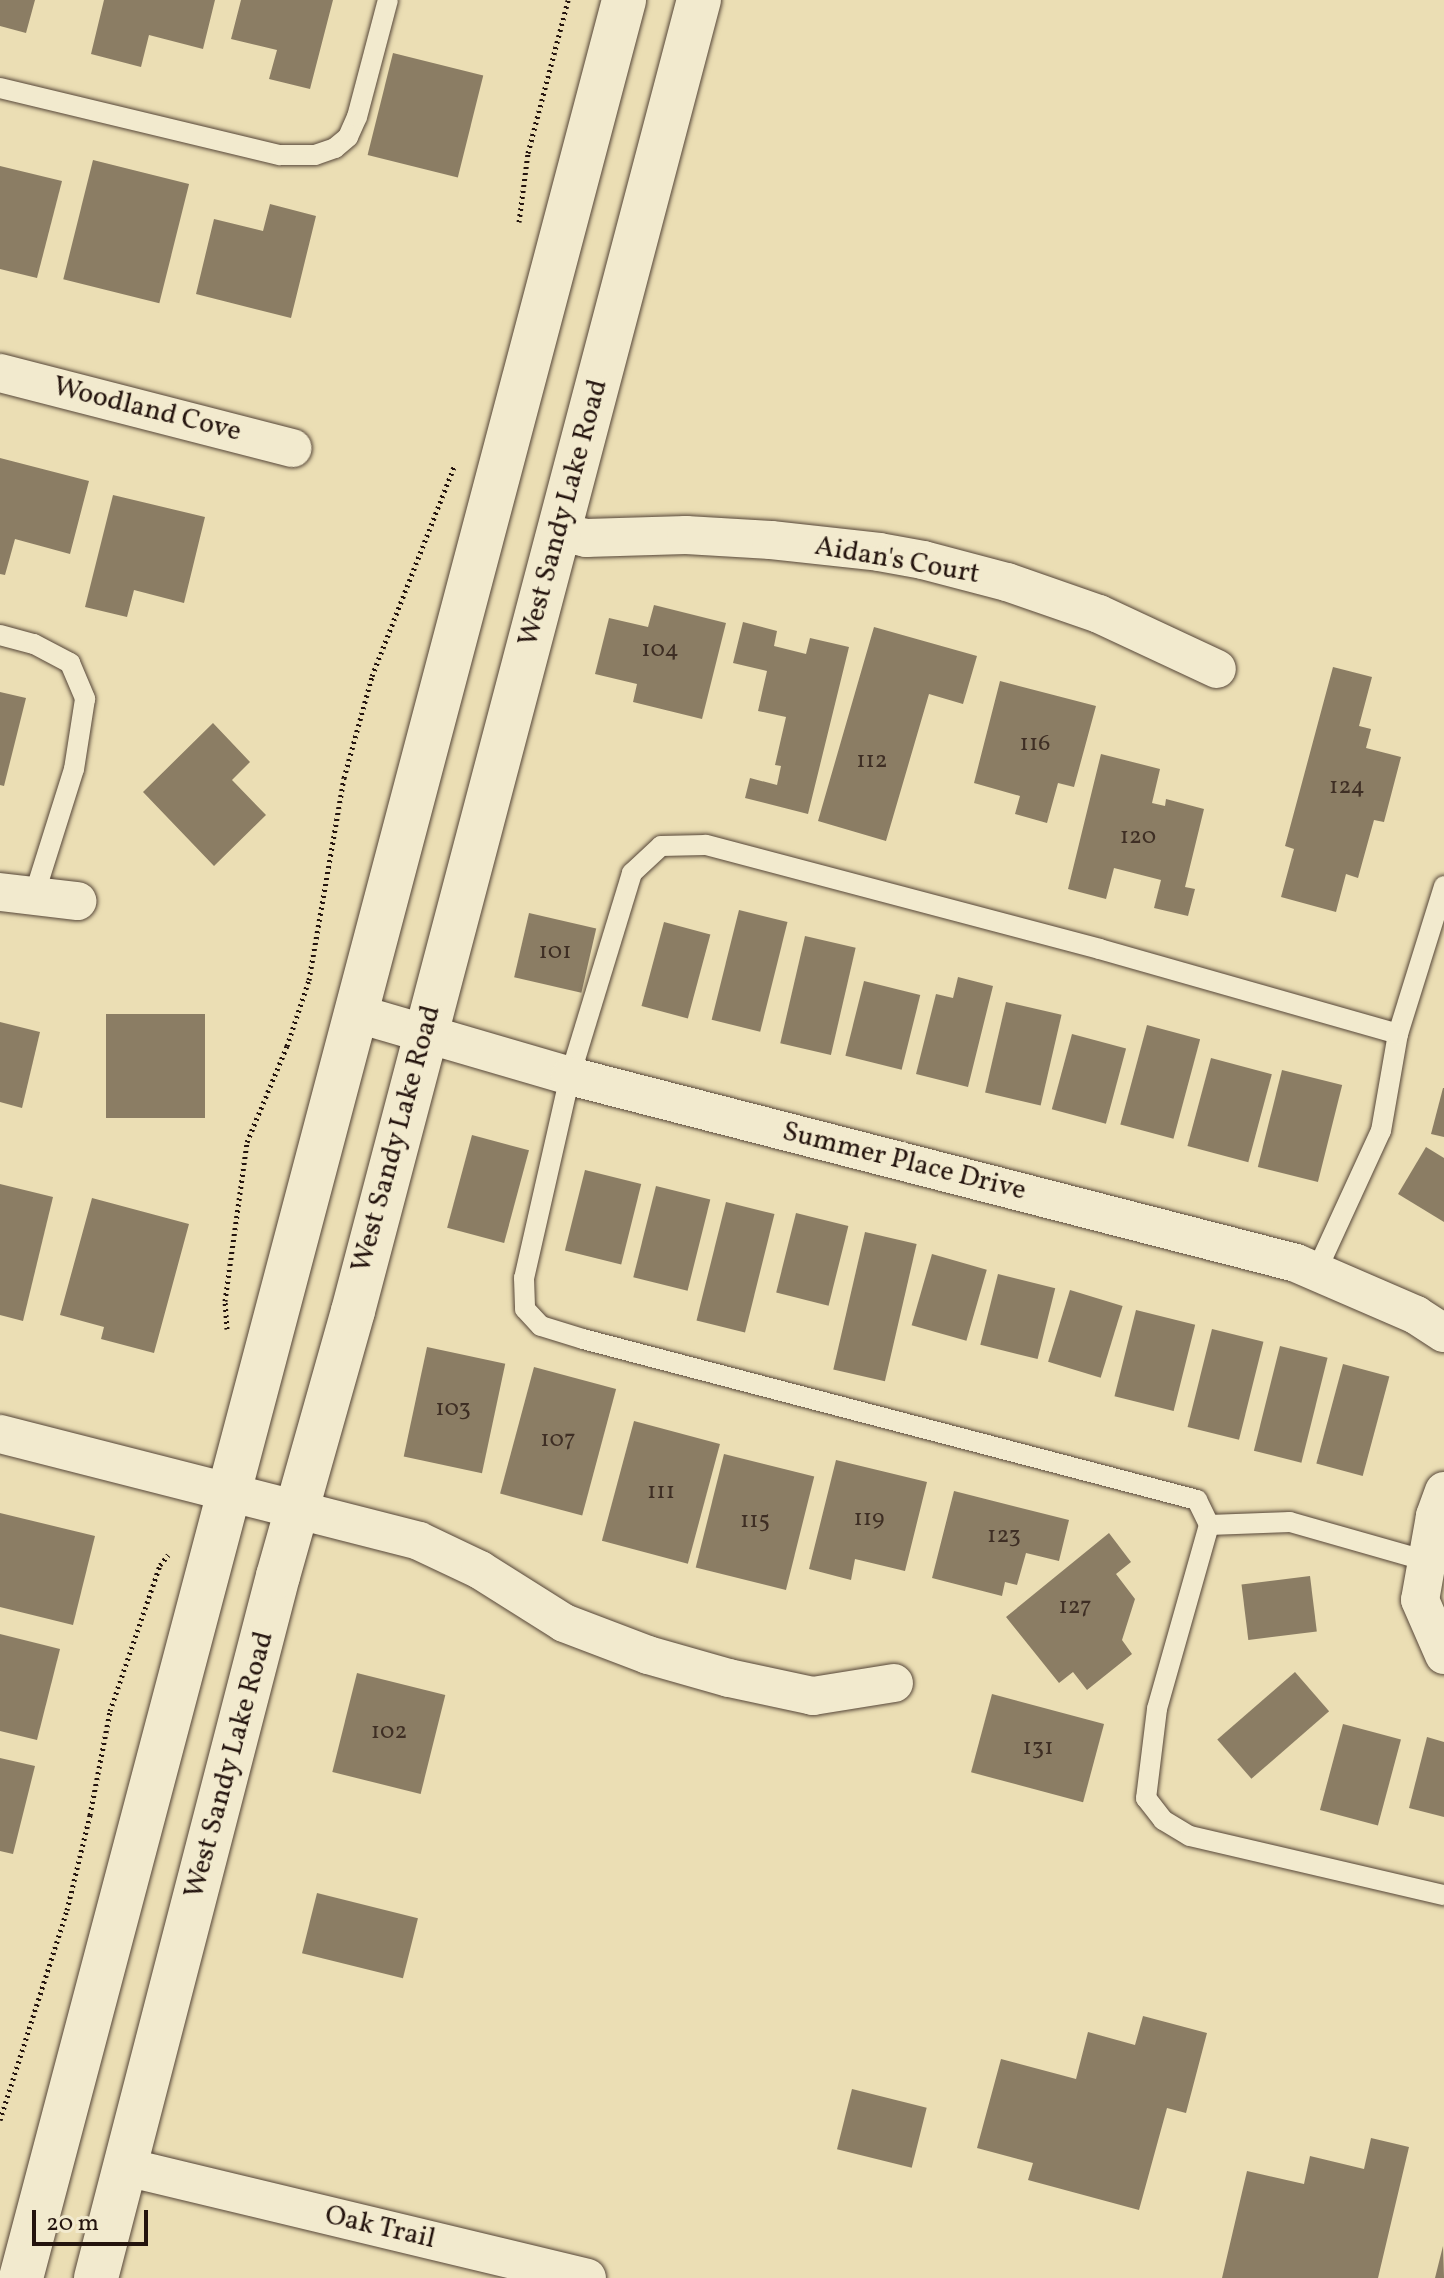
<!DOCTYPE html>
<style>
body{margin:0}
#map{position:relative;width:1444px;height:2278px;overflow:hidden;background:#ebdeb4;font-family:Vollkorn,serif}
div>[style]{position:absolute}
.building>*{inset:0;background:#8b7d64;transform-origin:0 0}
.path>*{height:5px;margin-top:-2.5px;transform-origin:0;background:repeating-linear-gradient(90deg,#24140e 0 2px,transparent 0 6px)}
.roads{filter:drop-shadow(0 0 2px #564638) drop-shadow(0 0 2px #564638)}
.service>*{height:20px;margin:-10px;padding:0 10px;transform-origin:10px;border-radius:10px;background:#f2eace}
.minor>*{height:38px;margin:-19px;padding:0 19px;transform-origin:19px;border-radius:19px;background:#f2eace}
.secondary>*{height:44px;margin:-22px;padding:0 22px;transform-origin:22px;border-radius:22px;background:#f2eace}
span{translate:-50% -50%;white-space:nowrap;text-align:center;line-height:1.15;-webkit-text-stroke:8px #f2eace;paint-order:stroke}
.number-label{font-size:24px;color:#3e2e24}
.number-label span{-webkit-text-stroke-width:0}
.street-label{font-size:28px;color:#24140e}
.scale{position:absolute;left:32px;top:2210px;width:116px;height:36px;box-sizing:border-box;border:4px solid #24140e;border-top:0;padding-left:10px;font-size:24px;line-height:28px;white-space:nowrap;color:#24140e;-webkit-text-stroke:6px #f2eace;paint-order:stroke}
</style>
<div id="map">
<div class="building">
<i style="clip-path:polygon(0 0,35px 0,26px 33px,0 26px)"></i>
<i style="clip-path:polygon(104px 0,215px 0,203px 49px,149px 35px,141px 67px,91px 54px)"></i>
<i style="clip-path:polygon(241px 0,333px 0,310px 89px,269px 79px,277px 50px,231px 39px)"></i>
<i style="left:393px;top:53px;width:93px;height:105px;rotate:14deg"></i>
<i style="left:93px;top:160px;width:99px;height:123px;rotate:14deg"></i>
<i style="clip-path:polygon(0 166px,62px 181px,37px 278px,0 269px)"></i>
<i style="clip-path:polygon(270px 204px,316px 216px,291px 318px,196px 294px,214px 219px,263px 231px)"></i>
<i style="clip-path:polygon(0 458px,89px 481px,70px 554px,15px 539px,5px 575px,0 574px)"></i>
<i style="clip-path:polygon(113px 495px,205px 517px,184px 603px,134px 590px,127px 617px,85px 607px)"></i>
<i style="clip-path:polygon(654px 605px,726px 623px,702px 719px,633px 702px,637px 684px,595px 674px,609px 618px,648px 627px)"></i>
<i style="clip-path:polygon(743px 622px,777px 631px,774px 646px,806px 654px,810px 638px,849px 647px,808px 814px,745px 798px,750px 778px,777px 785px,781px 766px,775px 765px,786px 717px,758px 711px,767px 671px,733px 663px)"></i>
<i style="clip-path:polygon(874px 627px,977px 656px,963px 704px,929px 694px,886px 841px,818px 821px)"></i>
<i style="clip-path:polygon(1333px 667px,1372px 677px,1359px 726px,1371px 729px,1366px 748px,1401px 757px,1384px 822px,1374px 820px,1358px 878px,1346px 874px,1336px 912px,1281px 897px,1294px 849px,1285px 846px)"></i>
<i style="clip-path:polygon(1000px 681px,1096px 706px,1074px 787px,1058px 783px,1047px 823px,1015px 814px,1020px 796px,974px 783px)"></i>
<i style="clip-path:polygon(0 692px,26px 698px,4px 786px,0 785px)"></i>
<i style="clip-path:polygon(213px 723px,250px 762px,232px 780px,266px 815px,214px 866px,143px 792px)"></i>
<i style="clip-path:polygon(1101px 754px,1160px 769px,1152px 803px,1165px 806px,1166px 799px,1204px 809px,1185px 887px,1195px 889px,1188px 916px,1154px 908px,1161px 880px,1114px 868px,1106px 899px,1068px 889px)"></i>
<i style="left:739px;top:910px;width:50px;height:113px;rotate:14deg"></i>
<i style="left:529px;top:913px;width:69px;height:66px;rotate:13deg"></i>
<i style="left:664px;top:922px;width:48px;height:87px;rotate:15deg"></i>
<i style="left:805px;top:936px;width:52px;height:110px;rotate:13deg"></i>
<i style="clip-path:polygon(958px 977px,993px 986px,968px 1087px,916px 1074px,936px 994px,953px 998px)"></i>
<i style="left:864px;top:981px;width:58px;height:77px;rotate:14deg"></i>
<i style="left:1006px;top:1002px;width:57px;height:93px;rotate:13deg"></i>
<i style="left:205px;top:1014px;width:104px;height:99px;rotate:90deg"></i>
<i style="clip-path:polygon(0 1022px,40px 1032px,22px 1108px,0 1102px)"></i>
<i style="left:1147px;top:1025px;width:55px;height:103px;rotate:15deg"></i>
<i style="left:1072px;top:1034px;width:56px;height:78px;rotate:15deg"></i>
<i style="left:1211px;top:1058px;width:63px;height:91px;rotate:15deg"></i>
<i style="left:1282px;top:1070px;width:62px;height:100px;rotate:14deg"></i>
<i style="clip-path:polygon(1443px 1088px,1444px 1088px,1444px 1137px,1431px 1134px)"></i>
<i style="left:472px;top:1135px;width:59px;height:96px;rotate:15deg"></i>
<i style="clip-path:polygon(1426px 1147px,1444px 1158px,1444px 1222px,1398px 1194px)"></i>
<i style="left:585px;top:1170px;width:58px;height:83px;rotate:14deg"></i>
<i style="clip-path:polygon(0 1184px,53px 1197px,23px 1321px,0 1315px)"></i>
<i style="left:656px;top:1186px;width:56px;height:94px;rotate:14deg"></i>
<i style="clip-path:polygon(92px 1198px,189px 1224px,154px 1353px,101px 1339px,104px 1327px,60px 1315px)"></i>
<i style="left:726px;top:1202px;width:50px;height:122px;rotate:14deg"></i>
<i style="left:796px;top:1213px;width:54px;height:82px;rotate:14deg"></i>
<i style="left:865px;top:1232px;width:53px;height:141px;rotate:13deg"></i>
<i style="left:932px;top:1254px;width:57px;height:74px;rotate:16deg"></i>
<i style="left:998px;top:1274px;width:59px;height:73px;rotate:14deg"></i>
<i style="left:1070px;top:1290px;width:55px;height:75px;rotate:17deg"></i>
<i style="left:1136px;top:1310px;width:61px;height:89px;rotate:14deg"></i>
<i style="left:1212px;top:1329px;width:53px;height:101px;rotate:14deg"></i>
<i style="left:1280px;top:1346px;width:49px;height:108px;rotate:14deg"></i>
<i style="left:427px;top:1347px;width:80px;height:112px;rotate:12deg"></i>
<i style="left:1343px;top:1364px;width:48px;height:103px;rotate:15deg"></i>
<i style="left:534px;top:1367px;width:85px;height:131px;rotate:15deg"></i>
<i style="left:634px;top:1421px;width:89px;height:124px;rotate:15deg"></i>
<i style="left:724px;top:1454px;width:93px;height:117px;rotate:14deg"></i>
<i style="clip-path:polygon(836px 1460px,927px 1482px,905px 1571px,855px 1559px,851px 1580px,809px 1569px)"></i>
<i style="clip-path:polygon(954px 1491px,1069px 1520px,1059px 1561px,1026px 1553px,1017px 1585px,1005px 1582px,1002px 1596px,932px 1578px)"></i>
<i style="clip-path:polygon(0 1513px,95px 1536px,73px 1625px,0 1607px)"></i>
<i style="clip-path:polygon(1109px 1533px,1131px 1562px,1116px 1574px,1135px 1599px,1122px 1640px,1132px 1654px,1087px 1690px,1073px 1672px,1059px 1683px,1006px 1617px)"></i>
<i style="left:1310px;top:1576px;width:56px;height:69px;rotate:83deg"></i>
<i style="clip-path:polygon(0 1634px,60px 1649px,37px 1740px,0 1731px)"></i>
<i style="left:1295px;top:1672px;width:52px;height:103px;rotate:49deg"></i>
<i style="left:357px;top:1673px;width:91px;height:102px;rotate:14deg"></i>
<i style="left:992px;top:1694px;width:116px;height:81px;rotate:15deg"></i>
<i style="left:1343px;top:1724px;width:60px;height:89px;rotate:15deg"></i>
<i style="clip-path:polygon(1427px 1737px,1444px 1742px,1444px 1817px,1409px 1808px)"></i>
<i style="clip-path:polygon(0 1758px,35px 1766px,13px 1854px,0 1851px)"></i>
<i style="left:317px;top:1893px;width:104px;height:62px;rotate:14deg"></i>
<i style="clip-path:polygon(1143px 2016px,1207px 2033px,1186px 2113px,1167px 2108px,1139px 2210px,1028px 2180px,1033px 2163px,977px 2148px,1001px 2059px,1076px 2079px,1088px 2032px,1135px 2045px)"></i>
<i style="left:852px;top:2089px;width:77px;height:62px;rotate:14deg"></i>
<i style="clip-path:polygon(1371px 2138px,1409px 2147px,1378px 2278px,1222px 2278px,1247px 2171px,1304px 2184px,1310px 2156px,1364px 2169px)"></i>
<i style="clip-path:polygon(1443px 2246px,1444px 2278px,1435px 2278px)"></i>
</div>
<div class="path">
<i style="left:519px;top:222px;width:70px;rotate:-82.6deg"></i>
<i style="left:528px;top:153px;width:158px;rotate:-75.3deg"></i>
<i style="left:227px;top:1329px;width:28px;rotate:-94deg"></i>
<i style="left:225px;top:1301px;width:161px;rotate:-82.1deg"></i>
<i style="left:247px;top:1142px;width:104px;rotate:-67.4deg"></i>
<i style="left:287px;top:1046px;width:70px;rotate:-71.6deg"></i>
<i style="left:309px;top:980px;width:205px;rotate:-80.2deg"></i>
<i style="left:344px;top:778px;width:106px;rotate:-74.6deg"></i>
<i style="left:372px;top:676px;width:225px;rotate:-68.6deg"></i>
<i style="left:0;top:2120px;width:220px;rotate:-72.3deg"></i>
<i style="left:67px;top:1910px;width:98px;rotate:-76.4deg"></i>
<i style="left:90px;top:1815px;width:106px;rotate:-79.1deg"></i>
<i style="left:110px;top:1711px;width:154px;rotate:-71.1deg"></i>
<i style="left:160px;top:1565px;width:13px;rotate:-51deg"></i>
</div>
<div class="roads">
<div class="service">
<i style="left:0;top:88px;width:288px;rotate:13.5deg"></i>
<i style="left:280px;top:155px;width:35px"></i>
<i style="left:315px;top:155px;width:21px;rotate:-19deg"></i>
<i style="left:335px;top:148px;width:17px;rotate:-40deg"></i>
<i style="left:348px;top:137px;width:22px;rotate:-66deg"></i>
<i style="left:357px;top:117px;width:121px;rotate:-75.2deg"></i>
<i style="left:0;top:635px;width:35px;rotate:15deg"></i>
<i style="left:34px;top:644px;width:41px;rotate:27.8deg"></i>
<i style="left:70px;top:663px;width:39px;rotate:67deg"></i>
<i style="left:85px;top:699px;width:71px;rotate:98.9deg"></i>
<i style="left:74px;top:769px;width:133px;rotate:107.5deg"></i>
<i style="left:1398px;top:1034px;width:310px;rotate:-164.1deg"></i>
<i style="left:1100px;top:949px;width:408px;rotate:-165.2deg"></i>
<i style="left:705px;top:845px;width:44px;rotate:178.7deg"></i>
<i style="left:661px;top:846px;width:40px;rotate:137deg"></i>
<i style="left:632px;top:873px;width:212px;rotate:107deg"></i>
<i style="left:570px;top:1076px;width:207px;rotate:102.8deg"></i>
<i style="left:524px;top:1278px;width:31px;rotate:88deg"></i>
<i style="left:525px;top:1309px;width:23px;rotate:47deg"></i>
<i style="left:541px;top:1326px;width:44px;rotate:17.2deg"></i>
<i style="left:583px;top:1339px;width:635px;rotate:14.69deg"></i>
<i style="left:1197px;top:1500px;width:28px;rotate:64deg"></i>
<i style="left:1209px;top:1525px;width:191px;rotate:105.8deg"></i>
<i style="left:1157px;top:1709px;width:90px;rotate:97deg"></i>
<i style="left:1146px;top:1798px;width:28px;rotate:52deg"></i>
<i style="left:1163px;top:1820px;width:31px;rotate:31deg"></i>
<i style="left:1190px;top:1836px;width:261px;rotate:13.1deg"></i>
<i style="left:1316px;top:1272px;width:155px;rotate:-65.3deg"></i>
<i style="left:1381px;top:1131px;width:98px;rotate:-80.1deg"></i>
<i style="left:1398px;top:1034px;width:155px;rotate:-72.7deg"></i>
<i style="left:1209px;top:1525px;width:81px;rotate:-2.1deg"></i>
<i style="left:1290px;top:1522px;width:142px;rotate:15.9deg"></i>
</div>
<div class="minor">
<i style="left:0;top:373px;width:302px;rotate:14.4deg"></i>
<i style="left:560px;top:532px;width:27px;rotate:13deg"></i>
<i style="left:586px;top:538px;width:100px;rotate:-1.7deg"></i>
<i style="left:686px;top:535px;width:85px;rotate:3.4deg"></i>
<i style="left:771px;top:540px;width:109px;rotate:6.3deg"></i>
<i style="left:879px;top:552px;width:45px;rotate:10.3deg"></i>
<i style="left:923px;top:560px;width:87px;rotate:14.7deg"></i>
<i style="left:1007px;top:582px;width:97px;rotate:19.2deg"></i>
<i style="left:1099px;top:614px;width:130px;rotate:25deg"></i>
<i style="left:0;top:892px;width:78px;rotate:6.7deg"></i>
<i style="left:355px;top:1013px;width:224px;rotate:16.3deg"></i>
<i style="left:570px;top:1076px;width:750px;rotate:14.44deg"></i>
<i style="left:1296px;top:1263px;width:131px;rotate:23.4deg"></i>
<i style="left:1416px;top:1315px;width:33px;rotate:33deg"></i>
<i style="left:0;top:1434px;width:432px;rotate:14.3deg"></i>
<i style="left:419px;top:1541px;width:68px;rotate:25.4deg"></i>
<i style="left:480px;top:1570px;width:99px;rotate:32.2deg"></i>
<i style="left:564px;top:1623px;width:90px;rotate:20.9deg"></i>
<i style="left:648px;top:1655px;width:84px;rotate:15.9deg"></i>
<i style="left:729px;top:1678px;width:86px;rotate:12.1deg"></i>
<i style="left:813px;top:1696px;width:82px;rotate:-9.1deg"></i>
<i style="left:1444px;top:1491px;width:27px;rotate:110deg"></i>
<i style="left:1435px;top:1516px;width:85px;rotate:100.1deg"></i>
<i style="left:1420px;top:1600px;width:60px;rotate:66.4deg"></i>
<i style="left:126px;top:2167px;width:474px;rotate:13.5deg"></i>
</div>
<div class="secondary">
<i style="left:21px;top:2278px;width:2356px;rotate:-75.17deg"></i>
<i style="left:96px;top:2278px;width:725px;rotate:-75.47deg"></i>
<i style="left:278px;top:1576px;width:275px;rotate:-74.2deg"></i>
<i style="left:353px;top:1311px;width:1356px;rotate:-75.22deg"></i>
</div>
</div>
<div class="number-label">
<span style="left:660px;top:651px">104</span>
<span style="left:1035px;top:745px">116</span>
<span style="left:872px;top:762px">112</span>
<span style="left:1347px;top:788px">124</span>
<span style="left:1138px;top:838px">120</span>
<span style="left:555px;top:953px">101</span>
<span style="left:453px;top:1410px">103</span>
<span style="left:558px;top:1441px">107</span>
<span style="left:661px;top:1493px">111</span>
<span style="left:869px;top:1520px">119</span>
<span style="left:755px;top:1522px">115</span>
<span style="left:1004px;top:1537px">123</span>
<span style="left:1075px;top:1608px">127</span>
<span style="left:389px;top:1733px">102</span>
<span style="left:1038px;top:1749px">131</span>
</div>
<div class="street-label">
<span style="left:147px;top:410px;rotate:14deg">Woodland Cove</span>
<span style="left:564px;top:513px;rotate:-75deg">West Sandy Lake Road</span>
<span style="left:897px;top:561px;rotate:10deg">Aidan's Court</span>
<span style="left:397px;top:1139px;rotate:-75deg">West Sandy Lake Road</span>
<span style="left:904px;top:1162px;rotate:14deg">Summer Place Drive</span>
<span style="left:230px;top:1765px;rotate:-75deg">West Sandy Lake Road</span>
<span style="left:380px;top:2228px;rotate:13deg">Oak Trail</span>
</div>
<div class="scale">20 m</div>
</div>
